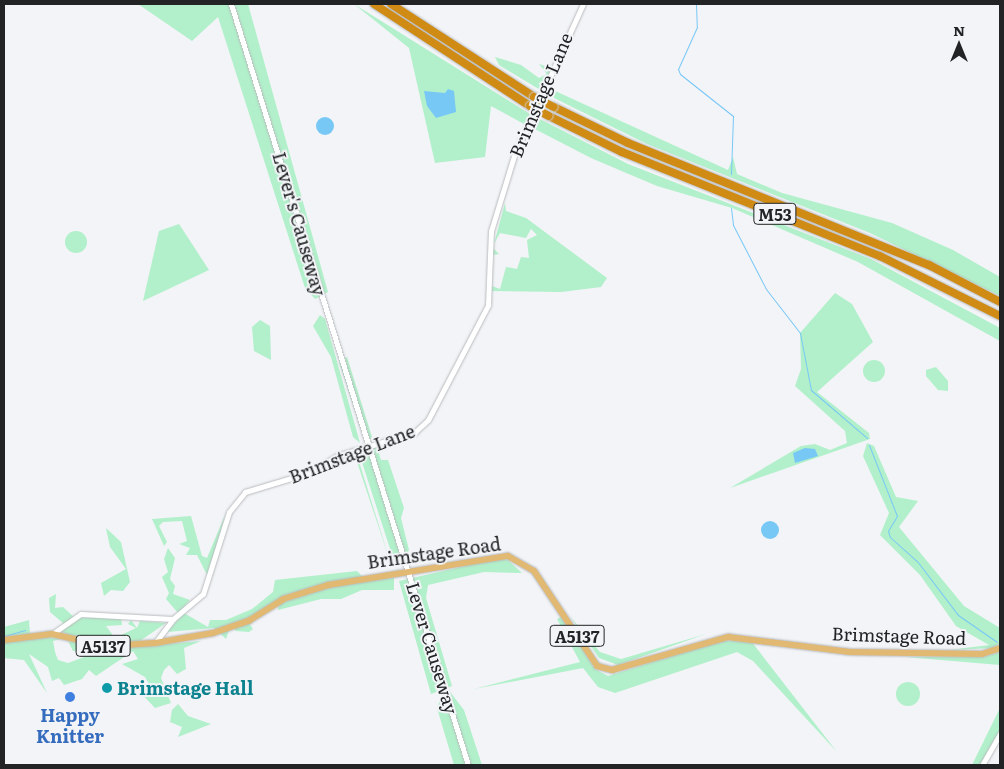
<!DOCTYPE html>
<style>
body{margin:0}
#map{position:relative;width:1004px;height:769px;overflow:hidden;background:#f2f4f7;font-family:Literata,serif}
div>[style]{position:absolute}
.green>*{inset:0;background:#b1f0ca}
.round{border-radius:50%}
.water>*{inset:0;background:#78c8f6}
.stream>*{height:1px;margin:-0.5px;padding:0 0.5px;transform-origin:0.5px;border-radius:0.5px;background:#78c8f6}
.roads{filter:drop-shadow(0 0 1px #b9bbbe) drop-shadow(0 0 1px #b9bbbe)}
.minor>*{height:5px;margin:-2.5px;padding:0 2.5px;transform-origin:2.5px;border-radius:2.5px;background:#fff}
.major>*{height:6px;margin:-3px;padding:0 3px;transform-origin:3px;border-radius:3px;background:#e2b972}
.highway>*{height:8px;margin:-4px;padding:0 4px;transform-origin:4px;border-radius:4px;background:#cf8b14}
.bridges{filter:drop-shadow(0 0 1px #cecfcf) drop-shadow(0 0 1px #cecfcf)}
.highway-bridge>*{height:8px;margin:-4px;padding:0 4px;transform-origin:4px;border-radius:4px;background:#cf8b14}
.dots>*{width:14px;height:14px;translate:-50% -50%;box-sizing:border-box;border:2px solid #f2f4f7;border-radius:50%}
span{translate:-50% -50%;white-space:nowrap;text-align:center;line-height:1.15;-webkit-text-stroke:4px #f2f4f7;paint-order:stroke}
.shield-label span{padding:1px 4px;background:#f2f4f7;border:1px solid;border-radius:4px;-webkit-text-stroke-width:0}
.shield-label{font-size:16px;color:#222324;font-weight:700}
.street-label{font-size:18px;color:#222324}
.culture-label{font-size:18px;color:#0d838f;font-weight:700}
.left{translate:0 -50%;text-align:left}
.shop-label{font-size:18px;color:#366cbe;font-weight:700}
.frame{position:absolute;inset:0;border:5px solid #222324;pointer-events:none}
.north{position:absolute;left:934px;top:20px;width:50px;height:50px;-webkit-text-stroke:4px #f2f4f7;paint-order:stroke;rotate:0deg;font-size:14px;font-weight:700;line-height:20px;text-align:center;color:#222324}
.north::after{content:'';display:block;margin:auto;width:18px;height:22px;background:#222324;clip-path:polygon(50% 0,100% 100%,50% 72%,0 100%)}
</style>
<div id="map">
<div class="green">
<i style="clip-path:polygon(138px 4px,248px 4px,328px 292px,315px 299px,305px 288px,218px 17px,192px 41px)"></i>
<i style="clip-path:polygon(354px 4px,530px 114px,524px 124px,491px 106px,485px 157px,435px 163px,409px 48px)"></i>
<i style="clip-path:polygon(495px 57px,521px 65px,539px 78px,547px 74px,539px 64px,551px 68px,542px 91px,499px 65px)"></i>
<i style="clip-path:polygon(553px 90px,728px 170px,733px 157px,737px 174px,782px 193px,892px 223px,953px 250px,1000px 277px,1000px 296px,870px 233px,647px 144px,554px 98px)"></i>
<i style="clip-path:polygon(536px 117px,628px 164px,871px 259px,1000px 328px,1000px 341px,858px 262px,732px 208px,657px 186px,591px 158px,531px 127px)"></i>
<i style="clip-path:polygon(505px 203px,506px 211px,526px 218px,607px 278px,601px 287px,561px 292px,492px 291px,491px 289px,493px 248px,499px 254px,493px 255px,492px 286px,500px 289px,506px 267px,517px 269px,521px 257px,529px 258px,527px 240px,537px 235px,531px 229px,526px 238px,500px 233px,494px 244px)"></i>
<i style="clip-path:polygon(179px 224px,209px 270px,143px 301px,159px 231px)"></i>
<i class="round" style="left:65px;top:231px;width:22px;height:22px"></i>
<i style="clip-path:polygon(835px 293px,852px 304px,873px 342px,817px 392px,869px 433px,870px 439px,730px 488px,801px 446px,815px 444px,830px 450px,847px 443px,845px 431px,795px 386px,801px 369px,800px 333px)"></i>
<i style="clip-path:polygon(320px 315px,325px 319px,360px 443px,353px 437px,331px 357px,313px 326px)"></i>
<i style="clip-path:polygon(260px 320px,270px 326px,271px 360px,254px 351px,252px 327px)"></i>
<i style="clip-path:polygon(347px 357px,372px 437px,366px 444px,339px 362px)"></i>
<i class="round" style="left:863px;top:360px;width:22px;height:22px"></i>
<i style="clip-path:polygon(936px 367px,948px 381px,948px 391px,938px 390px,926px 376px,926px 370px)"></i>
<i style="clip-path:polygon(867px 443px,874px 446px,896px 497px,918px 501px,899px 527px,964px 606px,1000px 628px,1000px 643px,994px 648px,949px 650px,989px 645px,956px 626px,920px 575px,880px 535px,889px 513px,863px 456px)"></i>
<i style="clip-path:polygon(377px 447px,381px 460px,388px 460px,404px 508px,401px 518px,409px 550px,399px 564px,395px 564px,359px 453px)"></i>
<i style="clip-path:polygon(356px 452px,390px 561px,354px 453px)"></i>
<i style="clip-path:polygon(225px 515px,208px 577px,197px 555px,186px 555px,190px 548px,179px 544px,187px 541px,182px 521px,163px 522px,159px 526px,167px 542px,164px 546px,152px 519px,191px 516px,202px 556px,207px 558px)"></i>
<i style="clip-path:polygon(106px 528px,121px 542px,130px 582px,123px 591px,111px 590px,104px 596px,101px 583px,126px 569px,110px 547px)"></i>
<i style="clip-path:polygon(168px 548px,175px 558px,170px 579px,175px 586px,173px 594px,190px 600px,178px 613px,166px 599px,169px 593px,162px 577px,168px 572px,164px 559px)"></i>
<i style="clip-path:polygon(496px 559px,508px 560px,522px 573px,484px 572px,428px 585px,426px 598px,452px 686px,431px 694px,399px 581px)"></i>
<i style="clip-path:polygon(357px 571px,363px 577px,394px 578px,394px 590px,362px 590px,341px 599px,321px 599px,278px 610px,279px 600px,247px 620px,253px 629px,249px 632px,236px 631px,231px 625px,226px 639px,214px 628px,167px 632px,184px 613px,208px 627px,210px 620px,226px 620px,252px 609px,273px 592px,275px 580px)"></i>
<i style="clip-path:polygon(56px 594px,55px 608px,63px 607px,75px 618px,121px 618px,122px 625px,106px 626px,115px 638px,136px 628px,128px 624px,131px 620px,137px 628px,140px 621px,166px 623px,140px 641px,101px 644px,70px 636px,59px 630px,63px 623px,50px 612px,49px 598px)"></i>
<i style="clip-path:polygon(570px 616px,600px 652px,621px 659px,706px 634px,618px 665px,599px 658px)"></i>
<i style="clip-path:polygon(561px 617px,595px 669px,608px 676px,720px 641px,751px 641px,837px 752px,753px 661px,737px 652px,615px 693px,598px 687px,583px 668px,474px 689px,580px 662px,557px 619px)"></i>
<i style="clip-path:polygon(29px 620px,30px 635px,61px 639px,53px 641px,55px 652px,58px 660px,68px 663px,84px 657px,82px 651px,73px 651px,68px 641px,110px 649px,201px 641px,184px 648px,186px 669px,177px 674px,169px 665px,164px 670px,161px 678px,171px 703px,155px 708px,139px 691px,140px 683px,149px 684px,145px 677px,122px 664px,138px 659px,133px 651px,96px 676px,89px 670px,82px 679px,64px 685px,59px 678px,52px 681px,48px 667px,29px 654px,47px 693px,24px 660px,4px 658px,4px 627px)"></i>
<i style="clip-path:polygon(1000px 652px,1000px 665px,905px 657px,983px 657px)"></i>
<i class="round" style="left:896px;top:682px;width:24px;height:24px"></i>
<i style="clip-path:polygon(450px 692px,464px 710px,482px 765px,454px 765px,437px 708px,443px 693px)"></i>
<i style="clip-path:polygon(178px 704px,188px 716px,211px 724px,178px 737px,182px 727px,170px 722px,172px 710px)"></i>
<i style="clip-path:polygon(1000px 708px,1000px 730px,980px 765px,972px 765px)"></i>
</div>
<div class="water">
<i style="clip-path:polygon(448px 89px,454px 91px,456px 112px,436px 118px,427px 106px,424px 91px,445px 93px)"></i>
<i class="round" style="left:316px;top:117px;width:18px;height:18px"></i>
<i style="clip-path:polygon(805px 448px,815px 449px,818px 456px,795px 463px,793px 453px)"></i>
<i class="round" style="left:761px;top:521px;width:18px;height:18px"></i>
</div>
<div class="stream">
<i style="left:696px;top:4px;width:23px;rotate:88deg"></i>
<i style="left:697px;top:27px;width:46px;rotate:114.3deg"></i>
<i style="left:678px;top:69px;width:5px;rotate:68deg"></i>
<i style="left:680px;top:74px;width:68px;rotate:38.4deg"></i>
<i style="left:733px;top:116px;width:58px;rotate:92deg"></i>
<i style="left:731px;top:208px;width:17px;rotate:83deg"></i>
<i style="left:733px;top:225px;width:72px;rotate:62.7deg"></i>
<i style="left:766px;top:289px;width:56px;rotate:52.3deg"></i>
<i style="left:800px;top:333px;width:58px;rotate:79.1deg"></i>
<i style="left:811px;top:390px;width:74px;rotate:40.6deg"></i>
<i style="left:869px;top:445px;width:76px;rotate:68.5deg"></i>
<i style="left:897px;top:516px;width:17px;rotate:121deg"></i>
<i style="left:888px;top:531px;width:6px;rotate:72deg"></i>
<i style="left:890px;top:537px;width:36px;rotate:42deg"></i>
<i style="left:917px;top:561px;width:68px;rotate:52.8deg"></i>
<i style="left:958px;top:615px;width:47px;rotate:34.7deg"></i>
<i style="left:4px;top:636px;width:22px;rotate:-16deg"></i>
</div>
<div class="roads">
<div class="minor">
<i style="left:231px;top:4px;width:797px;rotate:72.7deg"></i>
<i style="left:52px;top:634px;width:35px;rotate:-35deg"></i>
<i style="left:81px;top:614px;width:92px;rotate:3.1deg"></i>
<i style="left:155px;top:643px;width:30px;rotate:-53deg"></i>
<i style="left:173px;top:619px;width:39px;rotate:-40deg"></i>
<i style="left:203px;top:594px;width:86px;rotate:-72.4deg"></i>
<i style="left:229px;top:512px;width:26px;rotate:-51deg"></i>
<i style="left:245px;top:492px;width:66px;rotate:-16.8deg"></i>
<i style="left:308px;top:473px;width:34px;rotate:-30deg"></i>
<i style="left:337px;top:456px;width:82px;rotate:-17.1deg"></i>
<i style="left:415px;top:432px;width:18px;rotate:-43deg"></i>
<i style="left:428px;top:420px;width:130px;rotate:-62.4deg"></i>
<i style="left:488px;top:305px;width:74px;rotate:-87.7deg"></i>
<i style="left:491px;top:231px;width:78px;rotate:-73deg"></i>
<i style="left:514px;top:156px;width:167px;rotate:-65.6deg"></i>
<i style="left:982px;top:765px;width:36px;rotate:-60deg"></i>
</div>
<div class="major">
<i style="left:4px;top:640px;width:48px;rotate:-7.1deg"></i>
<i style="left:52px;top:634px;width:55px;rotate:12.5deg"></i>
<i style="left:106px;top:646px;width:49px;rotate:-3.5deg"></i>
<i style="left:155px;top:643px;width:59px;rotate:-9.8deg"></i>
<i style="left:213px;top:633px;width:39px;rotate:-19deg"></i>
<i style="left:250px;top:620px;width:39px;rotate:-32deg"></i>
<i style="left:283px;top:599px;width:47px;rotate:-17.3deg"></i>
<i style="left:328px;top:585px;width:182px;rotate:-9.2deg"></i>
<i style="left:508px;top:556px;width:30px;rotate:30deg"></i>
<i style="left:534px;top:571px;width:114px;rotate:56.4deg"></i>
<i style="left:597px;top:666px;width:16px;rotate:15deg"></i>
<i style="left:612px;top:670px;width:121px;rotate:-15.9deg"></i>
<i style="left:728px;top:637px;width:123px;rotate:7deg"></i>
<i style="left:850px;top:652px;width:132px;rotate:0.9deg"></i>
<i style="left:982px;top:654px;width:19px;rotate:-18deg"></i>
</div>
<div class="highway">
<i style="left:374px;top:4px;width:186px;rotate:33.2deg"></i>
<i style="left:391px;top:4px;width:171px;rotate:33deg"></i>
<i style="left:554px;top:107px;width:82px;rotate:25.9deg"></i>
<i style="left:628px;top:143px;width:325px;rotate:22.1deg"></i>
<i style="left:929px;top:265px;width:80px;rotate:27.5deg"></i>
<i style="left:549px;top:116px;width:81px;rotate:26.3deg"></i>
<i style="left:622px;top:152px;width:278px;rotate:22deg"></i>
<i style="left:880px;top:256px;width:134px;rotate:26.6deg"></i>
</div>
</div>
<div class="bridges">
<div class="highway-bridge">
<i style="left:534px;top:97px;width:22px;rotate:27deg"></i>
<i style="left:530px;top:106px;width:21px;rotate:28deg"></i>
</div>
</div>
<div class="dots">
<i style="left:107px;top:688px;background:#0f9aa8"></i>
<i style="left:70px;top:697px;background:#3f7fe0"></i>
</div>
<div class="shield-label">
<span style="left:775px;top:214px">M53</span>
<span style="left:577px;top:636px">A5137</span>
<span style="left:103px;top:646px">A5137</span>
</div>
<div class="street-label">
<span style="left:541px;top:95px;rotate:-67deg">Brimstage Lane</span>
<span style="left:299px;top:224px;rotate:74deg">Lever's Causeway</span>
<span style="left:352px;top:454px;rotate:-21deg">Brimstage Lane</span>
<span style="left:434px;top:553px;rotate:-8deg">Brimstage Road</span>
<span style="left:899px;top:636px;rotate:2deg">Brimstage Road</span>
<span style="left:432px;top:648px;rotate:73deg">Lever Causeway</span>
</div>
<div class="culture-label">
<span class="left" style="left:117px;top:688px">Brimstage Hall</span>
</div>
<div class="shop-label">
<span style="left:70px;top:726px">Happy<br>Knitter</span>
</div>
<div class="frame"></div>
<div class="north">N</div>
</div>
